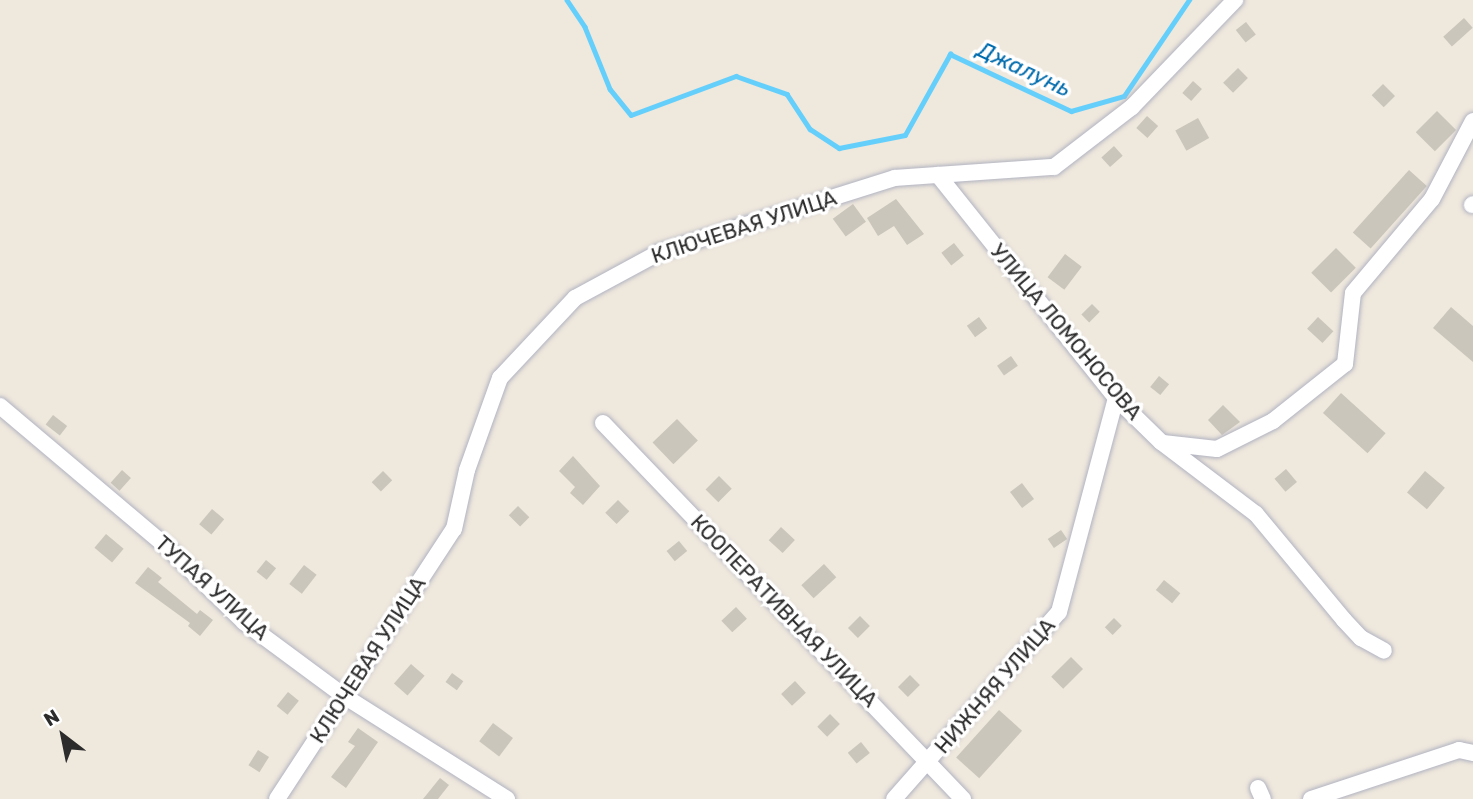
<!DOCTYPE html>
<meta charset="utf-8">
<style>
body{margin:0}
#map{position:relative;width:1473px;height:799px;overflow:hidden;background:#efe8dd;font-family:Rubik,sans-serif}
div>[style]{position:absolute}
.stream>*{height:4.5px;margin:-2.25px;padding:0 2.25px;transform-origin:2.25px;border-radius:2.25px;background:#65cffc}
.building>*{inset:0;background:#cac6bb;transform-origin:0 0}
.roads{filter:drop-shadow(0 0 2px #b1b3c1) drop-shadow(0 0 2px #b1b3c1)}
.street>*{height:16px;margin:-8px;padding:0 8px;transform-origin:8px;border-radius:8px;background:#fff}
span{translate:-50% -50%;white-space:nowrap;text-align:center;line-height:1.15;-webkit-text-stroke:7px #fff;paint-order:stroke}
.street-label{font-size:21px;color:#2c2c2c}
.water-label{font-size:23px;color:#006bac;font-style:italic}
.north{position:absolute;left:28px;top:701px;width:70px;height:70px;-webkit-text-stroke:5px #fff;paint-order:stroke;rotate:328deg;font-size:19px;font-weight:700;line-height:28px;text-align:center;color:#2c2c2c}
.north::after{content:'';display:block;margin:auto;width:24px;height:32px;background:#2c2c2c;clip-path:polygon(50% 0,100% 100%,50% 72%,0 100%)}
</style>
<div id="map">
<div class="stream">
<i style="left:567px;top:0;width:32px;rotate:56deg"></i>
<i style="left:585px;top:27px;width:67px;rotate:68deg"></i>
<i style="left:610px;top:89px;width:33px;rotate:51deg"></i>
<i style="left:631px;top:115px;width:112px;rotate:-20.4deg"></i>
<i style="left:736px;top:76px;width:54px;rotate:19.4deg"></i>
<i style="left:787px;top:94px;width:42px;rotate:56.7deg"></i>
<i style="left:810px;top:129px;width:35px;rotate:33deg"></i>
<i style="left:839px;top:148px;width:67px;rotate:-11.1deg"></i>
<i style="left:905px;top:135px;width:93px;rotate:-60.9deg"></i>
<i style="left:950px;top:54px;width:134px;rotate:25.2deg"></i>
<i style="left:1071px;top:111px;width:55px;rotate:-15.8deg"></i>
<i style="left:1124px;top:96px;width:116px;rotate:-55.9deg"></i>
</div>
<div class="building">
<i style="left:1464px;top:18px;width:13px;height:28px;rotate:48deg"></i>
<i style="left:1246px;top:22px;width:16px;height:13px;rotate:52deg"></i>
<i style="left:1238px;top:68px;width:14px;height:21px;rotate:45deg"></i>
<i style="left:1193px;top:81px;width:12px;height:16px;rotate:42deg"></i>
<i style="left:1383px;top:84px;width:17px;height:16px;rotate:45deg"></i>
<i style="left:1437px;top:111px;width:27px;height:30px;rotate:45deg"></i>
<i style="left:1147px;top:116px;width:15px;height:16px;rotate:42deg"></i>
<i style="left:1198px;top:118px;width:23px;height:26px;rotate:61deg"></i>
<i style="left:1114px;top:146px;width:13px;height:17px;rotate:48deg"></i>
<i style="left:1409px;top:170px;width:24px;height:84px;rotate:42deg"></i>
<i style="clip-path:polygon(896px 199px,924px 234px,907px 245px,894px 226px,878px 236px,867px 218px)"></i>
<i style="left:853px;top:204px;width:22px;height:25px;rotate:54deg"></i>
<i style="left:954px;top:243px;width:16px;height:16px;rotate:52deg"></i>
<i style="left:1336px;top:248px;width:28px;height:35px;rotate:45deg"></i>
<i style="left:1065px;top:254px;width:21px;height:29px;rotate:37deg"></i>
<i style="left:1092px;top:304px;width:11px;height:15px;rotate:45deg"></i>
<i style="clip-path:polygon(1451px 307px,1473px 326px,1473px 362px,1433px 328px)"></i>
<i style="left:979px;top:317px;width:14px;height:15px;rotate:54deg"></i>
<i style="left:1318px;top:317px;width:21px;height:16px;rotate:43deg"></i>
<i style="left:1011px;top:356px;width:12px;height:17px;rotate:55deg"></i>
<i style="left:1159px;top:376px;width:13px;height:14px;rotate:39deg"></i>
<i style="left:1341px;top:393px;width:60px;height:27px;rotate:42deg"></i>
<i style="clip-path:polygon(1223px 405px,1240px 422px,1222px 435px,1208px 420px)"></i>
<i style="left:53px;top:415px;width:18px;height:12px;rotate:38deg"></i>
<i style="left:677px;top:419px;width:30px;height:34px;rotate:46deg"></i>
<i style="clip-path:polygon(573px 456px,600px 486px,583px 505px,570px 493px,575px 487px,559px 471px)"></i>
<i style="left:1286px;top:469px;width:17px;height:15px;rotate:50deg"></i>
<i style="left:122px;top:470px;width:12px;height:17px;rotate:42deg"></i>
<i style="left:383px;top:471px;width:13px;height:16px;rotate:45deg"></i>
<i style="left:1425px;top:471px;width:26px;height:28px;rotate:40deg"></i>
<i style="left:719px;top:476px;width:18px;height:19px;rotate:45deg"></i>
<i style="left:1022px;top:483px;width:20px;height:15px;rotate:53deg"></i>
<i style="left:618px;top:500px;width:16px;height:18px;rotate:45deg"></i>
<i style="left:518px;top:506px;width:16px;height:13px;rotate:45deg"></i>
<i style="left:212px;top:509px;width:16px;height:20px;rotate:40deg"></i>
<i style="left:781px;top:527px;width:19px;height:18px;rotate:43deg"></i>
<i style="left:1061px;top:530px;width:11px;height:16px;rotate:56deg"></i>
<i style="left:106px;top:534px;width:23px;height:18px;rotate:40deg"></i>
<i style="left:679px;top:541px;width:13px;height:16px;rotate:51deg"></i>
<i style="left:266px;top:560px;width:13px;height:15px;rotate:39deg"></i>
<i style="left:824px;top:564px;width:18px;height:31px;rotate:47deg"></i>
<i style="left:304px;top:565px;width:16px;height:24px;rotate:38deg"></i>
<i style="clip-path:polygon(148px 567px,162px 578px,158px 582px,197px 614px,200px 610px,213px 620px,200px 636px,188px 626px,190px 623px,135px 583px)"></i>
<i style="left:1164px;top:580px;width:21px;height:13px;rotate:39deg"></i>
<i style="left:736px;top:607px;width:16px;height:20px;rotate:47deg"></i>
<i style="left:860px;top:616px;width:14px;height:17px;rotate:45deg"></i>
<i style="left:1114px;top:618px;width:11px;height:13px;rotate:45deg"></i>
<i style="left:1071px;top:657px;width:17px;height:28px;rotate:45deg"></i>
<i style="left:411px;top:664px;width:18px;height:26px;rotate:41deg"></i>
<i style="left:452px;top:673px;width:14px;height:11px;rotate:36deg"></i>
<i style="left:910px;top:675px;width:14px;height:17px;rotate:45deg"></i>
<i style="left:795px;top:681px;width:16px;height:19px;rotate:47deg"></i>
<i style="left:288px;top:692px;width:14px;height:18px;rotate:39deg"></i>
<i style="left:999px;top:710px;width:31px;height:64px;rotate:42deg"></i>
<i style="left:830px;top:714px;width:14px;height:18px;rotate:45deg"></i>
<i style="left:493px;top:723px;width:25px;height:23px;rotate:37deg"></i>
<i style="clip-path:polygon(358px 728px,378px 742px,346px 788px,331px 777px,355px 746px,348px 742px)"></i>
<i style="left:861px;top:742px;width:14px;height:17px;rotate:51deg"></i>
<i style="left:258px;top:750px;width:13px;height:18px;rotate:32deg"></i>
<i style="clip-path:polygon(440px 778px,449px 785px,438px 799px,423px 799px)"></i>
</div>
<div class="roads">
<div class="street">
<i style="left:938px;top:175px;width:285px;rotate:51.4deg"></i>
<i style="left:1116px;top:398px;width:63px;rotate:44.4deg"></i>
<i style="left:1161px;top:442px;width:119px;rotate:37.2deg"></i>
<i style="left:1256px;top:514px;width:138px;rotate:50.3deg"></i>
<i style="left:1344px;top:620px;width:25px;rotate:47deg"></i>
<i style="left:1361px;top:638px;width:26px;rotate:29deg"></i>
<i style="left:1472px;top:205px;width:1px;rotate:-45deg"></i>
<i style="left:0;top:406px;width:220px;rotate:40.2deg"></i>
<i style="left:168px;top:548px;width:106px;rotate:44.2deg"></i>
<i style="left:244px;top:622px;width:124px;rotate:36.5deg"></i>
<i style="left:344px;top:696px;width:193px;rotate:32.3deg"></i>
<i style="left:603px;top:423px;width:521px;rotate:46.25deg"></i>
<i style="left:1163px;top:443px;width:54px;rotate:6.3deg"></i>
<i style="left:1217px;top:449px;width:63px;rotate:-26.6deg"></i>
<i style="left:1273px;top:421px;width:92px;rotate:-38.4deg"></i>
<i style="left:1345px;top:364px;width:71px;rotate:-83.6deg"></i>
<i style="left:1353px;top:293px;width:123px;rotate:-50deg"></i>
<i style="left:1432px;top:199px;width:88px;rotate:-62.3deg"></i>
<i style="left:1258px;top:788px;width:12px;rotate:66deg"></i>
<i style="left:277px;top:799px;width:323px;rotate:-56.8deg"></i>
<i style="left:454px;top:529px;width:60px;rotate:-77.6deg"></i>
<i style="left:467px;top:470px;width:98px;rotate:-70.3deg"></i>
<i style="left:500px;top:378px;width:110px;rotate:-46.8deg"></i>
<i style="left:575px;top:298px;width:97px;rotate:-28.4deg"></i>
<i style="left:660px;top:252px;width:246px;rotate:-17.5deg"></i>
<i style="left:895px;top:178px;width:159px;rotate:-4deg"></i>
<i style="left:1054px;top:167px;width:98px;rotate:-37.6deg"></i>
<i style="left:1132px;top:107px;width:149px;rotate:-46.1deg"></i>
<i style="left:894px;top:799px;width:249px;rotate:-48.6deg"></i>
<i style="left:1059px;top:612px;width:221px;rotate:-75.1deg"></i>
<i style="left:1311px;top:799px;width:156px;rotate:-18.3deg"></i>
<i style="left:1459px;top:750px;width:14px;rotate:12deg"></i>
</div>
</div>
<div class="street-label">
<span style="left:744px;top:227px;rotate:-18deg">КЛЮЧЕВАЯ УЛИЦА</span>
<span style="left:1066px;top:332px;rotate:50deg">УЛИЦА ЛОМОНОСОВА</span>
<span style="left:212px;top:588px;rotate:42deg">ТУПАЯ УЛИЦА</span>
<span style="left:784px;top:611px;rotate:46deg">КООПЕРАТИВНАЯ УЛИЦА</span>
<span style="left:368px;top:660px;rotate:-57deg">КЛЮЧЕВАЯ УЛИЦА</span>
<span style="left:995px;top:686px;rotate:-49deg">НИЖНЯЯ УЛИЦА</span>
</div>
<div class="water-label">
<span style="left:1024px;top:69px;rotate:25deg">Джалунь</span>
</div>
<div class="north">N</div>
</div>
